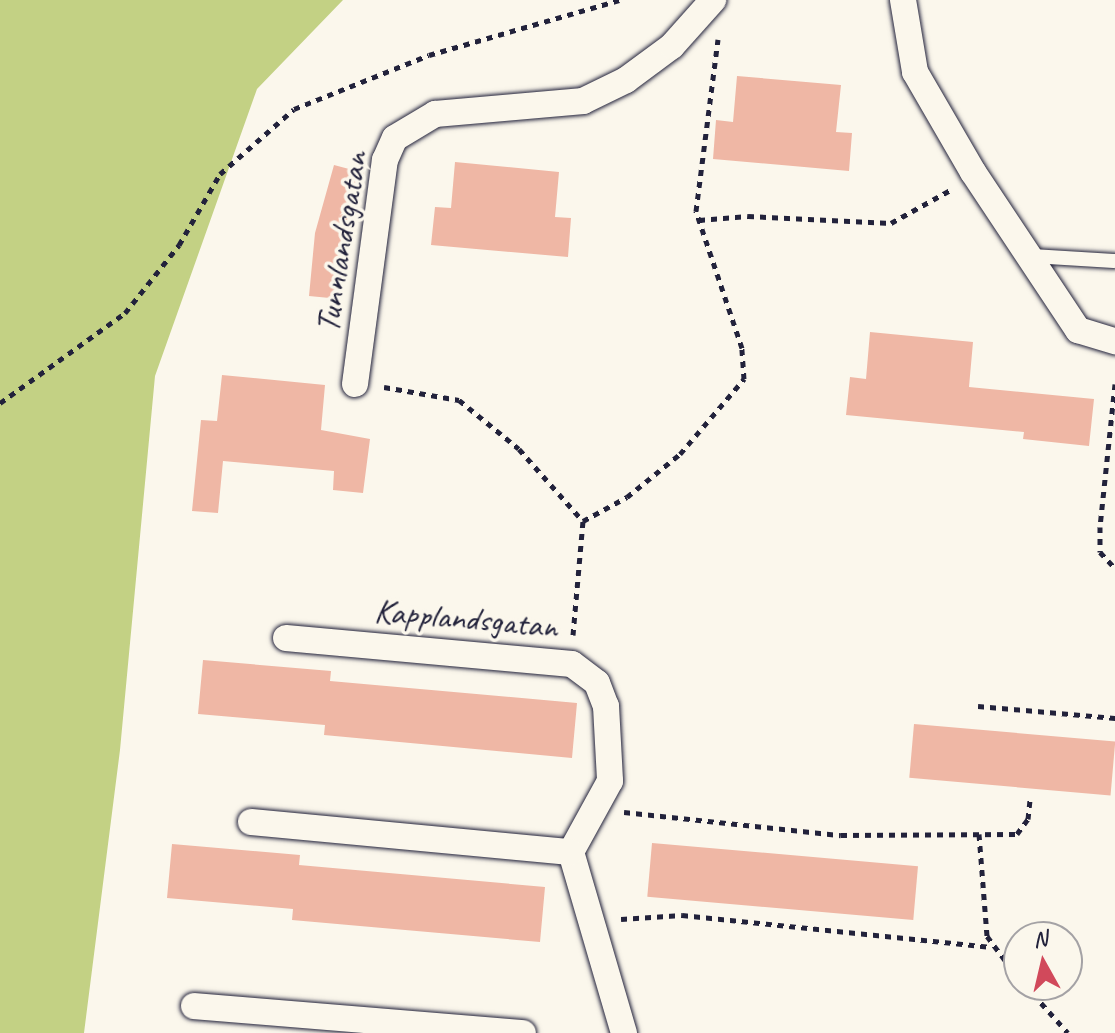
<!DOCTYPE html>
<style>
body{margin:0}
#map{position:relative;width:1115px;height:1033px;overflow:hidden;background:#fbf7ec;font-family:Caveat,sans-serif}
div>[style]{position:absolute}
.green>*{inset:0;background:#c3d184}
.building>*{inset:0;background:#efb7a5;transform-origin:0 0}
.path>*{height:5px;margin-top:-2.5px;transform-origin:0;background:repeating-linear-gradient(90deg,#22223b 0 6px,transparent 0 12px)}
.roads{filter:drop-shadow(0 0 2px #22223b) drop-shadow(0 0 2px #22223b)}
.lane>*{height:14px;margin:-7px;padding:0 7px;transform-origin:7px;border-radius:7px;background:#fbf7ec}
.street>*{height:26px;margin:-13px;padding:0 13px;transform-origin:13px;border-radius:13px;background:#fbf7ec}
span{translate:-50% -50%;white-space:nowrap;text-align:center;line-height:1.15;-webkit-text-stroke:7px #fbf7ec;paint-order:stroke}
.street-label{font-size:34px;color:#22223b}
.north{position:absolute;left:1003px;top:921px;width:80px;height:80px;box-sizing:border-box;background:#fbf7ec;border:2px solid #a4a2a5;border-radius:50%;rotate:352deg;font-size:22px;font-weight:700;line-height:32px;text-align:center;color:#22223b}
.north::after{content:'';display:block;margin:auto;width:28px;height:36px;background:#d1495b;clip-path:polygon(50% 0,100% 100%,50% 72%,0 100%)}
</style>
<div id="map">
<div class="green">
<i style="clip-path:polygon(0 0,343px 0,257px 89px,155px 376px,120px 750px,84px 1033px,0 1033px)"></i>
</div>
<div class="building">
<i style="clip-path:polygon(737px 76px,841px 85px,836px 132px,852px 133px,849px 171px,713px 159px,716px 120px,733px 122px)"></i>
<i style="clip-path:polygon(455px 162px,559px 172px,555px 217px,571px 218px,568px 257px,431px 245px,435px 207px,451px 208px)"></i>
<i style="clip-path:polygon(334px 165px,364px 173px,348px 236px,340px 299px,309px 296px,315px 233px)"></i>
<i style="clip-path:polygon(870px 332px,973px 342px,969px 387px,1094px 399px,1089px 446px,1023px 439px,1024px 432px,846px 415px,850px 377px,866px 379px)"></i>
<i style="clip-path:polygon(222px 375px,325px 385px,321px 430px,370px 439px,363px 493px,333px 490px,334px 471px,223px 461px,218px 513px,192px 511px,201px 420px,217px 421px)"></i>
<i style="clip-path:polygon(203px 660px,331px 671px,330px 681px,577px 703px,572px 758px,324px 735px,325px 725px,198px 714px)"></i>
<i style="left:914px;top:724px;width:202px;height:54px;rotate:5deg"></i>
<i style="left:652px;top:843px;width:267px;height:54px;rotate:5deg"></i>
<i style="clip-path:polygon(172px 844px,300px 855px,299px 865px,545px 887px,540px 942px,292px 920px,293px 909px,167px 898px)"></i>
</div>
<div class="path">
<i style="left:699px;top:220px;width:49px;rotate:-4.7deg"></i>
<i style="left:748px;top:216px;width:143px;rotate:2.8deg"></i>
<i style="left:891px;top:223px;width:70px;rotate:-29.1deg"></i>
<i style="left:1115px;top:384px;width:144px;rotate:96deg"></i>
<i style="left:1100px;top:527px;width:25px;rotate:90deg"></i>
<i style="left:1100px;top:552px;width:22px;rotate:47deg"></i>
<i style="left:384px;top:387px;width:76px;rotate:9.8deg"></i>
<i style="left:459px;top:400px;width:77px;rotate:39.2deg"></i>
<i style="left:519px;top:449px;width:96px;rotate:48.4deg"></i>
<i style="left:0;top:403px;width:154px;rotate:-35.8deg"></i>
<i style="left:125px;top:313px;width:87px;rotate:-51.5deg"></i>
<i style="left:179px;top:245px;width:82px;rotate:-60deg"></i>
<i style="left:220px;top:174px;width:98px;rotate:-41.3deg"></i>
<i style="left:294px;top:109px;width:145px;rotate:-21.8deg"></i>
<i style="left:429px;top:55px;width:198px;rotate:-16.1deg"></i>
<i style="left:573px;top:635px;width:114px;rotate:-85deg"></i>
<i style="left:583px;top:521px;width:50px;rotate:-28.6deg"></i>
<i style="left:627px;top:497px;width:68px;rotate:-39.1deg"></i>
<i style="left:680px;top:454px;width:99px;rotate:-49.5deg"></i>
<i style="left:744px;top:379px;width:31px;rotate:-94deg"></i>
<i style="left:742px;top:348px;width:145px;rotate:-108.6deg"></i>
<i style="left:696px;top:211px;width:173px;rotate:-82.7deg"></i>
<i style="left:978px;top:706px;width:138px;rotate:5deg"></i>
<i style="left:624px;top:812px;width:218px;rotate:6.1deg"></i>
<i style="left:841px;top:835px;width:176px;rotate:-0.3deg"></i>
<i style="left:1017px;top:834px;width:19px;rotate:-54deg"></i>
<i style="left:1028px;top:819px;width:19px;rotate:-84deg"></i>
<i style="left:979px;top:834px;width:102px;rotate:85.5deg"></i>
<i style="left:987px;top:936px;width:54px;rotate:53.3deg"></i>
<i style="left:621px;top:919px;width:61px;rotate:-3.8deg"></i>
<i style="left:682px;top:915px;width:311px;rotate:5.9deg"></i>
<i style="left:1025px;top:985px;width:64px;rotate:48.1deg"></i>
</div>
<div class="roads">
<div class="lane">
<i style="left:1031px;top:256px;width:84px;rotate:3.4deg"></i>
</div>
<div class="street">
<i style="left:903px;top:0;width:73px;rotate:80.5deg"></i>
<i style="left:915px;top:72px;width:116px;rotate:59.9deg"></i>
<i style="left:973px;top:172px;width:190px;rotate:56.4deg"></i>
<i style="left:1078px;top:330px;width:39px;rotate:17deg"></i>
<i style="left:355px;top:384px;width:226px;rotate:-82.4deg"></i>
<i style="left:385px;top:160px;width:24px;rotate:-66deg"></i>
<i style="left:395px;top:138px;width:47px;rotate:-31deg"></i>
<i style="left:435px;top:114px;width:149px;rotate:-5deg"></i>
<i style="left:583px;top:101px;width:48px;rotate:-26deg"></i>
<i style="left:626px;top:80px;width:57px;rotate:-36.5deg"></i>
<i style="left:672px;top:46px;width:62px;rotate:-48.3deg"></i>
<i style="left:286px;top:638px;width:287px;rotate:5.2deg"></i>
<i style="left:572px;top:664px;width:31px;rotate:37deg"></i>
<i style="left:597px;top:683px;width:25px;rotate:69deg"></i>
<i style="left:606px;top:706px;width:75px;rotate:86.9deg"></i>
<i style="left:610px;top:781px;width:81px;rotate:118.8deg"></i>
<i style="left:571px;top:852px;width:189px;rotate:73.7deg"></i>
<i style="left:251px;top:822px;width:321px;rotate:5.4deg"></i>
<i style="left:194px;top:1006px;width:330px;rotate:4.7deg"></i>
</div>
</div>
<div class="street-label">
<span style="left:341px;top:242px;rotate:-81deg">Tunnlandsgatan</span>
<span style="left:466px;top:618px;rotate:5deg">Kapplandsgatan</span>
</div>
<div class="north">N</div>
</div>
